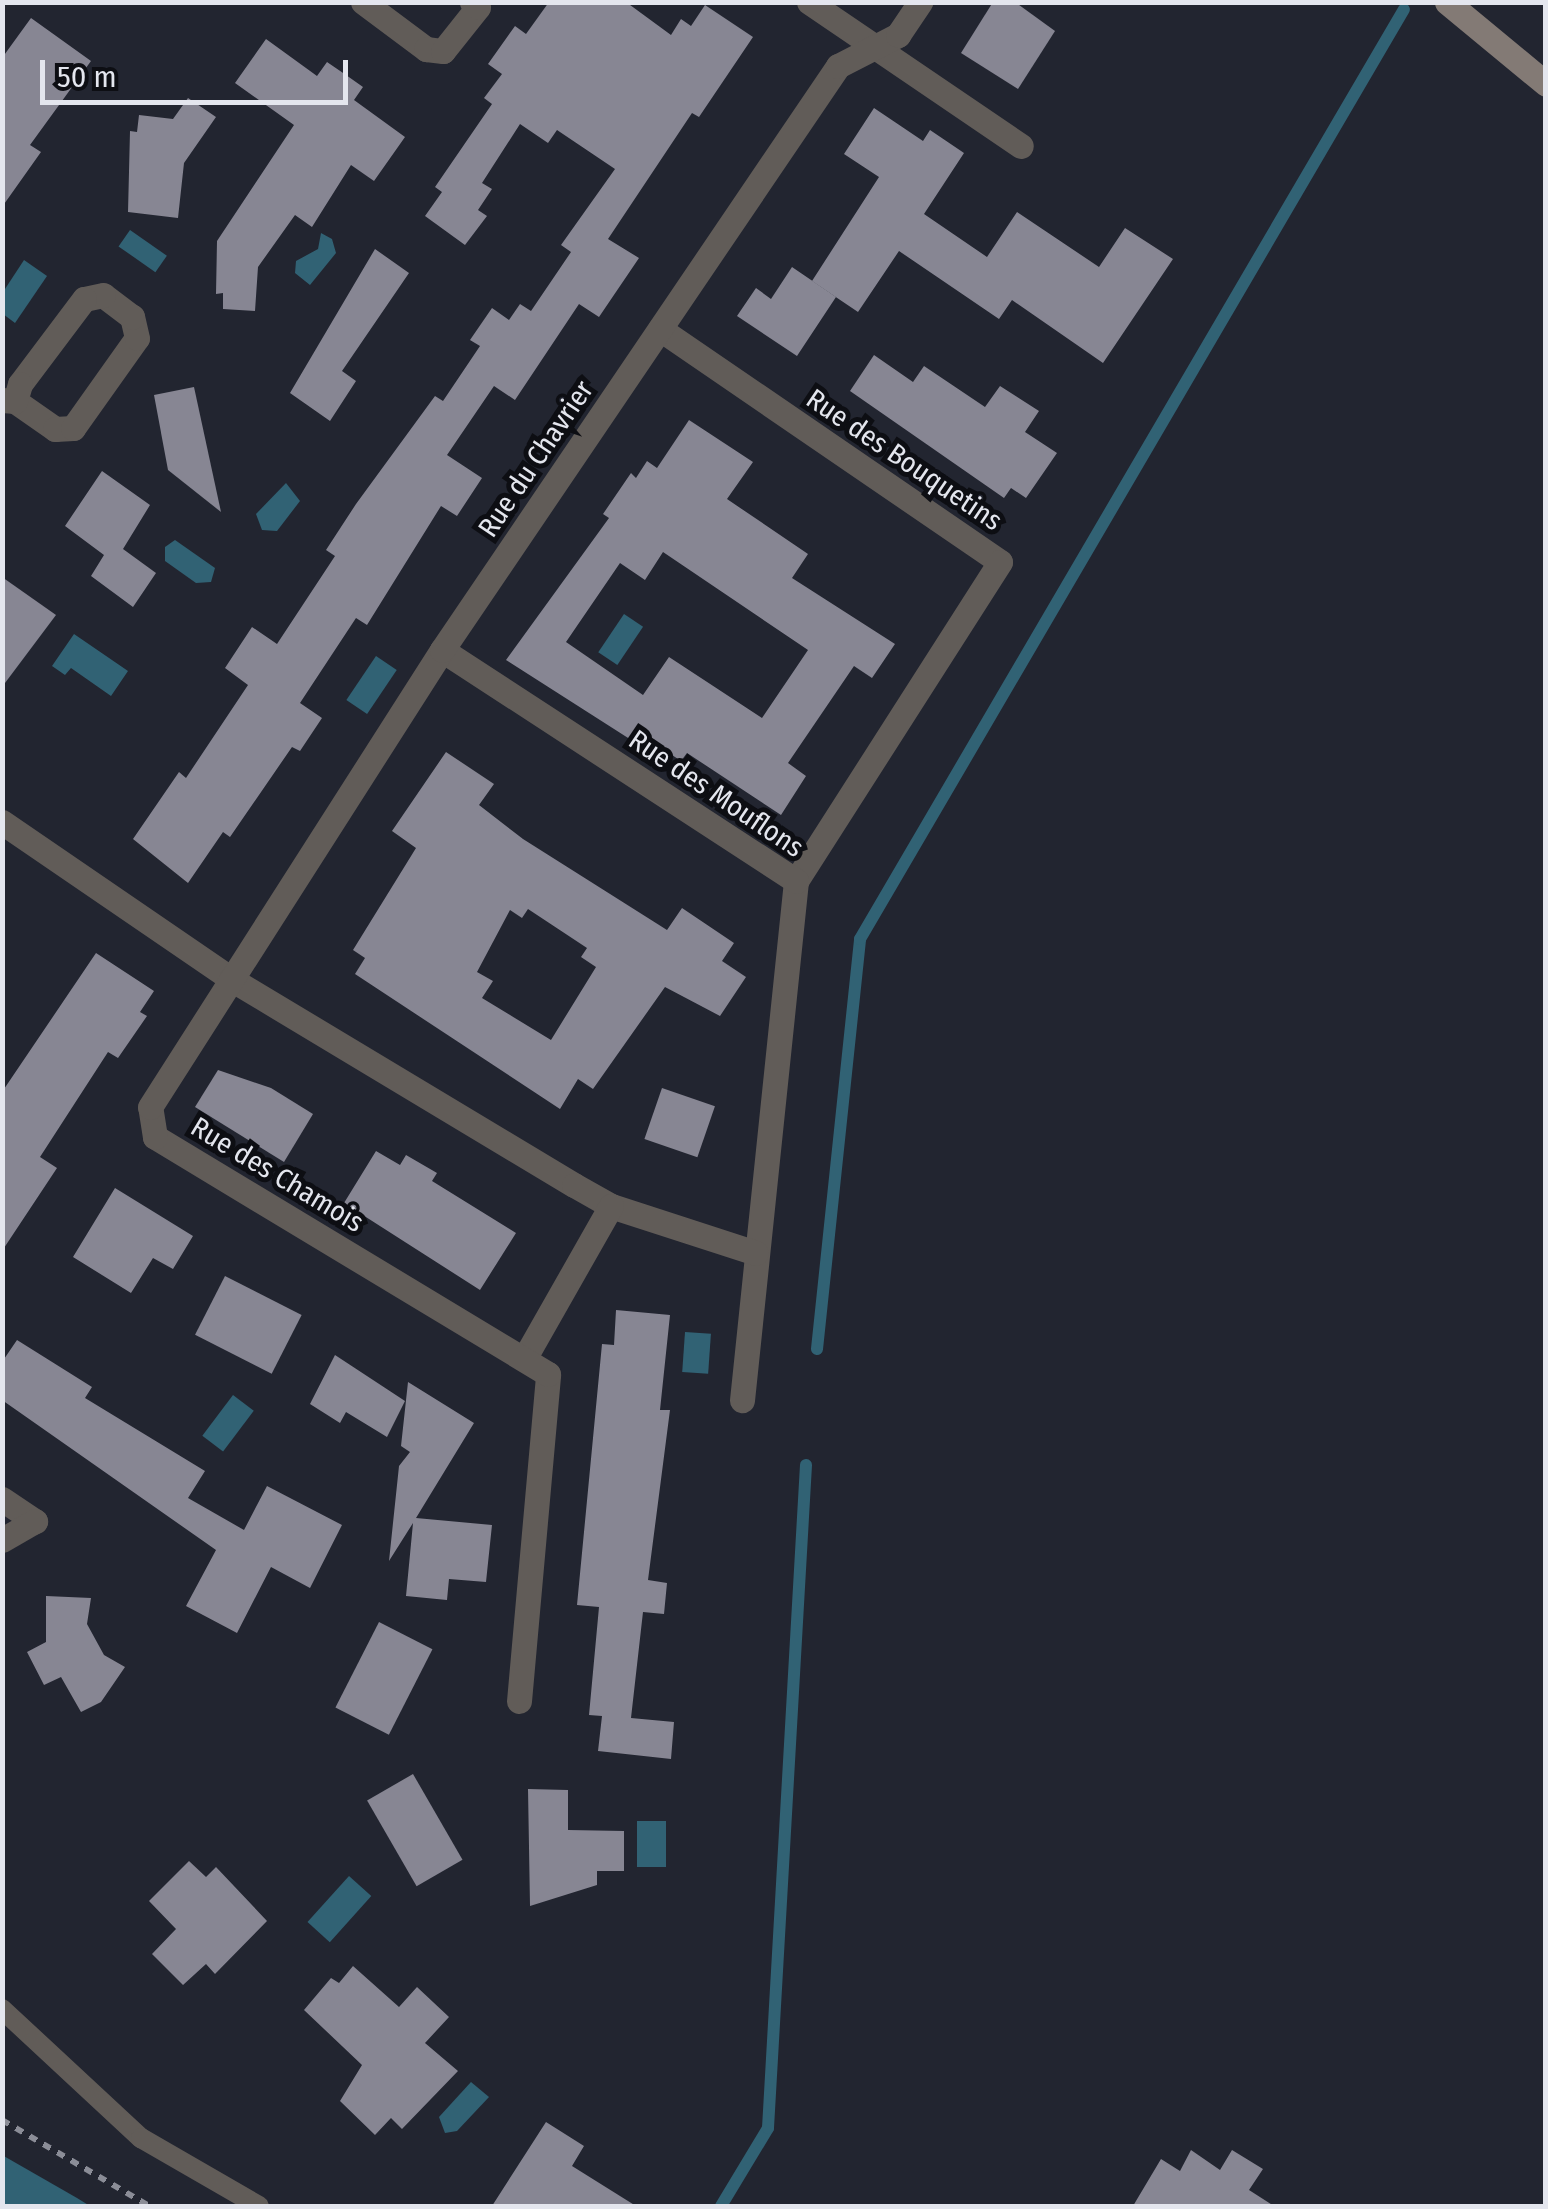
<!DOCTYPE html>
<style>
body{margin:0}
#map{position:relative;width:1548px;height:2209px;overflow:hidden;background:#222530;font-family:"Fira Sans Condensed",sans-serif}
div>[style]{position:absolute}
.water>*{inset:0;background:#316274;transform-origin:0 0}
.stream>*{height:12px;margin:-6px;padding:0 6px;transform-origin:6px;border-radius:6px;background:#316274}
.building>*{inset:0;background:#878693;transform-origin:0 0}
.path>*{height:6px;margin-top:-3px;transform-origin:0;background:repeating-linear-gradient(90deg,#8b8d97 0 8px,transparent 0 16px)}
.lane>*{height:20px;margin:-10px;padding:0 10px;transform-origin:10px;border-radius:10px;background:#615c58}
.street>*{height:25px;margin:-12.5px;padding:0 12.5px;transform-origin:12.5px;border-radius:12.5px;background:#615c58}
.secondary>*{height:25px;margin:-12.5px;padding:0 12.5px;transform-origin:12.5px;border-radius:12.5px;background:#837a75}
span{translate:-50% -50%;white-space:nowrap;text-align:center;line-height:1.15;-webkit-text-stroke:10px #0d0e13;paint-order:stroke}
.street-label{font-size:28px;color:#e4e6ee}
.frame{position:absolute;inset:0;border:5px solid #e4e6ee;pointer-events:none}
.scale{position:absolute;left:40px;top:60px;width:308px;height:45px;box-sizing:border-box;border:5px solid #e4e6ee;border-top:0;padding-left:12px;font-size:30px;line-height:35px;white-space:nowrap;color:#e4e6ee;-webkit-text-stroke:8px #0d0e13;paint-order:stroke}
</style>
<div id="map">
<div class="water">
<i style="left:130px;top:230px;width:45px;height:20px;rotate:35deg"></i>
<i style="clip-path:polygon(321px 233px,332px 239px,336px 253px,310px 285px,295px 273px,296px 261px,318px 249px)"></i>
<i style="clip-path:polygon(24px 260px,47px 276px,15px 323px,3px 314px,3px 292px)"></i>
<i style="clip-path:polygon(286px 483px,300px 501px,277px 531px,262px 530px,256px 514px)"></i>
<i style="clip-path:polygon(175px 540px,215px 568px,211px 582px,196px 583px,165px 561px,165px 547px)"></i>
<i style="left:624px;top:614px;width:23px;height:46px;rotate:34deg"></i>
<i style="clip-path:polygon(74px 634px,128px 671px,111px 696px,71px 668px,65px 675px,52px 666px)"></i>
<i style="left:376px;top:656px;width:25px;height:53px;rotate:34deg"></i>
<i style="left:685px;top:1332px;width:26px;height:40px;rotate:4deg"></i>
<i style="left:233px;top:1395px;width:26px;height:51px;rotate:37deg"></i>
<i style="left:666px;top:1821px;width:46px;height:29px;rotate:90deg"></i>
<i style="left:349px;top:1876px;width:30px;height:62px;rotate:42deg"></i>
<i style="clip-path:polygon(471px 2082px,489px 2097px,457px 2131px,445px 2133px,439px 2117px)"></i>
<i style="clip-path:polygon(2px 2155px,77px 2198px,90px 2206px,3px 2206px)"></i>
</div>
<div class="stream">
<i style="left:817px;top:1349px;width:412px;rotate:-84deg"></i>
<i style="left:860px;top:939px;width:1077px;rotate:-59.67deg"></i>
<i style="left:721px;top:2206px;width:91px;rotate:-58.9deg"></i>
<i style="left:768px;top:2128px;width:664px;rotate:-86.72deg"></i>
</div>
<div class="building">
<i style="clip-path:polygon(549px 2px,626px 2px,671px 35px,681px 19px,691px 26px,705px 5px,753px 37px,699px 117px,692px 113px,608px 239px,639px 258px,599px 317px,579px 304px,515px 400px,494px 386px,447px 455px,482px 478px,457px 516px,441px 506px,367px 625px,356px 618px,300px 703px,322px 718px,300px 751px,292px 747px,230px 837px,223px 832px,188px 883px,133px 839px,179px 772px,186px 778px,248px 685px,225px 668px,252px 627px,277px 644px,335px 556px,326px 550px,356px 504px,435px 396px,443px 401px,480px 346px,470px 340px,492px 308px,509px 320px,520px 304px,531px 311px,571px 252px,561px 245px,615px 169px,557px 130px,548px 143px,520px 124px,482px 183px,492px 189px,478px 210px,487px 216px,465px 245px,425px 216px,442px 192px,435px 187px,492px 104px,484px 98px,502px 74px,488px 64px,515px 26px,526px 34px)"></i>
<i style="clip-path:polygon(993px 2px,1015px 2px,1055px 31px,1018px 89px,961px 53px)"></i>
<i style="clip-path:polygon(31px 18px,91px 61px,30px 145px,41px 152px,2px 207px,2px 58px)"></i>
<i style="clip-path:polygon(266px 39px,317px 76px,327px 62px,346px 75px,363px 87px,354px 100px,405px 137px,374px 181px,351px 165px,312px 227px,295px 215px,258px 267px,255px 311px,223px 309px,223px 293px,216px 294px,217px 241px,294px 125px,235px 83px)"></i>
<i style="clip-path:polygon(188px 98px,216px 117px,184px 163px,178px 218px,128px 212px,130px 131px,137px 132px,139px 115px,173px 119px)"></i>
<i style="clip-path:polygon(874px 108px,923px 141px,930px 130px,964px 153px,924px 214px,987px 257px,1017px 212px,1099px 267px,1125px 228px,1173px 259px,1103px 363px,1012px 300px,999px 319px,899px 251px,858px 312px,812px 281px,879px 177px,844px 154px)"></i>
<i style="clip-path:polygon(375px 249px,409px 273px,342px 371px,356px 381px,330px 421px,290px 393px)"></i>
<i style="clip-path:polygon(792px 267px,836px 297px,797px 356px,737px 316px,756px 288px,771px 299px)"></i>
<i style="clip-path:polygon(874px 355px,913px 382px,924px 366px,985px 407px,1000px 386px,1039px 411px,1025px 432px,1057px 453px,1026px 498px,1011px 488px,1004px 498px,850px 391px)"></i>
<i style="clip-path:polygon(194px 387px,221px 512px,168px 470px,154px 395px)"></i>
<i style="clip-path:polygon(evenodd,689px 420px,753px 462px,727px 499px,808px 554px,792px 578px,895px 644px,872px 678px,854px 666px,788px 763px,806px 776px,781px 815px,687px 753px,681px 761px,666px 751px,661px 759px,506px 660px,609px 518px,603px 514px,631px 473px,636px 478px,647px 461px,657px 468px,689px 420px,663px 552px,808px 650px,762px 718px,669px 657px,643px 695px,566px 642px,620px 563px,645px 580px,663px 552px)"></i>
<i style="clip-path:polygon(102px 471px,150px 505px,123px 549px,156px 573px,133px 607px,91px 576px,104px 555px,65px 526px)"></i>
<i style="clip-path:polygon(2px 577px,56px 615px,2px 687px)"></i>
<i style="clip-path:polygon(evenodd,446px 752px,494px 784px,479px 805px,523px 839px,667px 930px,682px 908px,734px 943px,722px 961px,746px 977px,720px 1016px,665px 987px,593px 1089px,578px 1079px,560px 1109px,355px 974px,365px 958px,353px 950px,416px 848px,392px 831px,446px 752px,528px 909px,587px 948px,581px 957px,596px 967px,551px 1040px,482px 998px,493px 981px,477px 972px,510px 910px,522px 918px,528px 909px)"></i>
<i style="clip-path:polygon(96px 953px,154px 991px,140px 1012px,147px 1016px,118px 1058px,108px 1052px,40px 1157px,57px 1168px,2px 1251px,2px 1092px)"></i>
<i style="clip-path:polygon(218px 1070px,271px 1088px,313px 1114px,284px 1162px,195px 1107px)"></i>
<i style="left:662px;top:1088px;width:56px;height:54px;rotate:19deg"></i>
<i style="clip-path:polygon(376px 1151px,400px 1165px,406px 1155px,437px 1173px,432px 1181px,516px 1233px,480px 1290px,344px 1203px)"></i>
<i style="clip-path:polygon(115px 1188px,193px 1236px,173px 1269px,153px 1258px,131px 1293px,73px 1257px)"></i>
<i style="left:225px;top:1276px;width:86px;height:66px;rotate:27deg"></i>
<i style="clip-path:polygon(616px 1310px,670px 1315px,660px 1410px,670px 1410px,648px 1580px,667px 1583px,664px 1614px,643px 1612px,631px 1718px,674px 1722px,671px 1759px,598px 1751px,602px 1716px,589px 1715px,599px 1607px,577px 1605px,602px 1344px,614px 1345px)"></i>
<i style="clip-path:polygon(17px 1340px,92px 1387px,85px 1398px,205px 1471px,188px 1498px,244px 1530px,267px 1486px,342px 1525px,310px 1588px,271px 1567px,237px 1633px,186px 1606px,216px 1550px,2px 1400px,2px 1362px)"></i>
<i style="clip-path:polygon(335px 1355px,405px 1401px,387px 1437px,346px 1412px,340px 1423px,310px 1404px)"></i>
<i style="clip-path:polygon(408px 1382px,474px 1423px,416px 1518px,492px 1525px,486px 1582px,449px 1579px,447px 1600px,406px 1596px,413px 1523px,389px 1561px,399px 1466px,410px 1452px,401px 1446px)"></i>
<i style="clip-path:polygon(46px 1596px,91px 1598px,87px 1624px,104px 1655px,125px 1667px,101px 1702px,81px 1712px,61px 1677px,44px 1685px,27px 1652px,46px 1642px)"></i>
<i style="left:379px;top:1622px;width:60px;height:96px;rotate:27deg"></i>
<i style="left:413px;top:1774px;width:99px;height:53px;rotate:60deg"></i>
<i style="clip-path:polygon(528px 1789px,568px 1790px,568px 1830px,624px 1831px,624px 1871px,597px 1871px,597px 1885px,530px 1906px)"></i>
<i style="clip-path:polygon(189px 1861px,206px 1877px,216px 1867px,267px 1921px,215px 1974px,206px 1964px,183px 1985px,152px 1954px,176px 1929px,149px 1901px)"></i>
<i style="clip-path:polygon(353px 1966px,399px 2007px,417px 1987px,449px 2017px,425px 2043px,458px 2071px,402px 2129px,391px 2118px,375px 2135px,340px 2101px,362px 2065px,304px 2010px,331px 1978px,339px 1983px)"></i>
<i style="clip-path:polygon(546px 2122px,584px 2146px,572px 2166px,636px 2206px,492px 2206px)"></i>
<i style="clip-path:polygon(1191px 2150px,1220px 2170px,1232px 2150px,1263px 2169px,1249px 2190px,1274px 2206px,1133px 2206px,1161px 2159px,1180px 2171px)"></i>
</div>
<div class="path">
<i style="left:2px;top:2120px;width:170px;rotate:30.3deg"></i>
</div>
<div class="lane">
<i style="left:2px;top:2009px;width:190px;rotate:42.9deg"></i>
<i style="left:141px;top:2138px;width:136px;rotate:30deg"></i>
</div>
<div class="street">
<i style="left:363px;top:2px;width:79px;rotate:36.7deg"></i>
<i style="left:426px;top:49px;width:17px;rotate:7deg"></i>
<i style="left:443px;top:51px;width:56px;rotate:-51.5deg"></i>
<i style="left:478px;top:7px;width:8px;rotate:-140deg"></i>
<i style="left:809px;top:2px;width:256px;rotate:34.2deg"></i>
<i style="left:660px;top:329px;width:412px;rotate:34.4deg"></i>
<i style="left:1000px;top:562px;width:379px;rotate:122.6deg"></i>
<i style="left:796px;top:881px;width:522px;rotate:95.94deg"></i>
<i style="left:2px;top:400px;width:13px;rotate:4deg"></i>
<i style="left:15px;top:401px;width:49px;rotate:35deg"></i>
<i style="left:55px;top:429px;width:18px;rotate:-3deg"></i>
<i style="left:73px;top:428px;width:110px;rotate:-54.6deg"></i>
<i style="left:137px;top:338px;width:22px;rotate:-103deg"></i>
<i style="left:132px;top:317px;width:36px;rotate:-143deg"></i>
<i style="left:103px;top:295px;width:19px;rotate:168deg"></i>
<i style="left:84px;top:299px;width:106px;rotate:127deg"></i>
<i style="left:20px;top:384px;width:18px;rotate:106deg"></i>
<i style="left:442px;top:650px;width:423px;rotate:33.1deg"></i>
<i style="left:2px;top:822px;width:278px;rotate:34.4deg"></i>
<i style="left:231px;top:979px;width:400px;rotate:31deg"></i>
<i style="left:574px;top:1185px;width:43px;rotate:29.6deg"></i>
<i style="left:611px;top:1206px;width:152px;rotate:18deg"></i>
<i style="left:524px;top:1359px;width:176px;rotate:-60.4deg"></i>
<i style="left:2px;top:1499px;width:40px;rotate:34deg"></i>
<i style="left:35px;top:1521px;width:38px;rotate:150deg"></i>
<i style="left:519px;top:1701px;width:328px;rotate:-84.9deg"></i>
<i style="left:548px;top:1374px;width:459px;rotate:-148.9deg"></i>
<i style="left:155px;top:1137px;width:30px;rotate:-99deg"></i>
<i style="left:150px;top:1107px;width:542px;rotate:-57.42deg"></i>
<i style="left:442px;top:650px;width:706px;rotate:-55.86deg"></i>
<i style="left:838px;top:66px;width:68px;rotate:-27.3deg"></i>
<i style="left:898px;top:35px;width:40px;rotate:-56deg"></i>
</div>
<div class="secondary">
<i style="left:1447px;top:2px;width:129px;rotate:39.6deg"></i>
</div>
<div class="street-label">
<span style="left:536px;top:459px;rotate:-56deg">Rue du Chavrier</span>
<span style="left:904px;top:460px;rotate:34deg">Rue des Bouquetins</span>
<span style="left:716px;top:794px;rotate:34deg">Rue des Mouflons</span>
<span style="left:277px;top:1175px;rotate:31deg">Rue des Chamois</span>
</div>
<div class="frame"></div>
<div class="scale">50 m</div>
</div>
